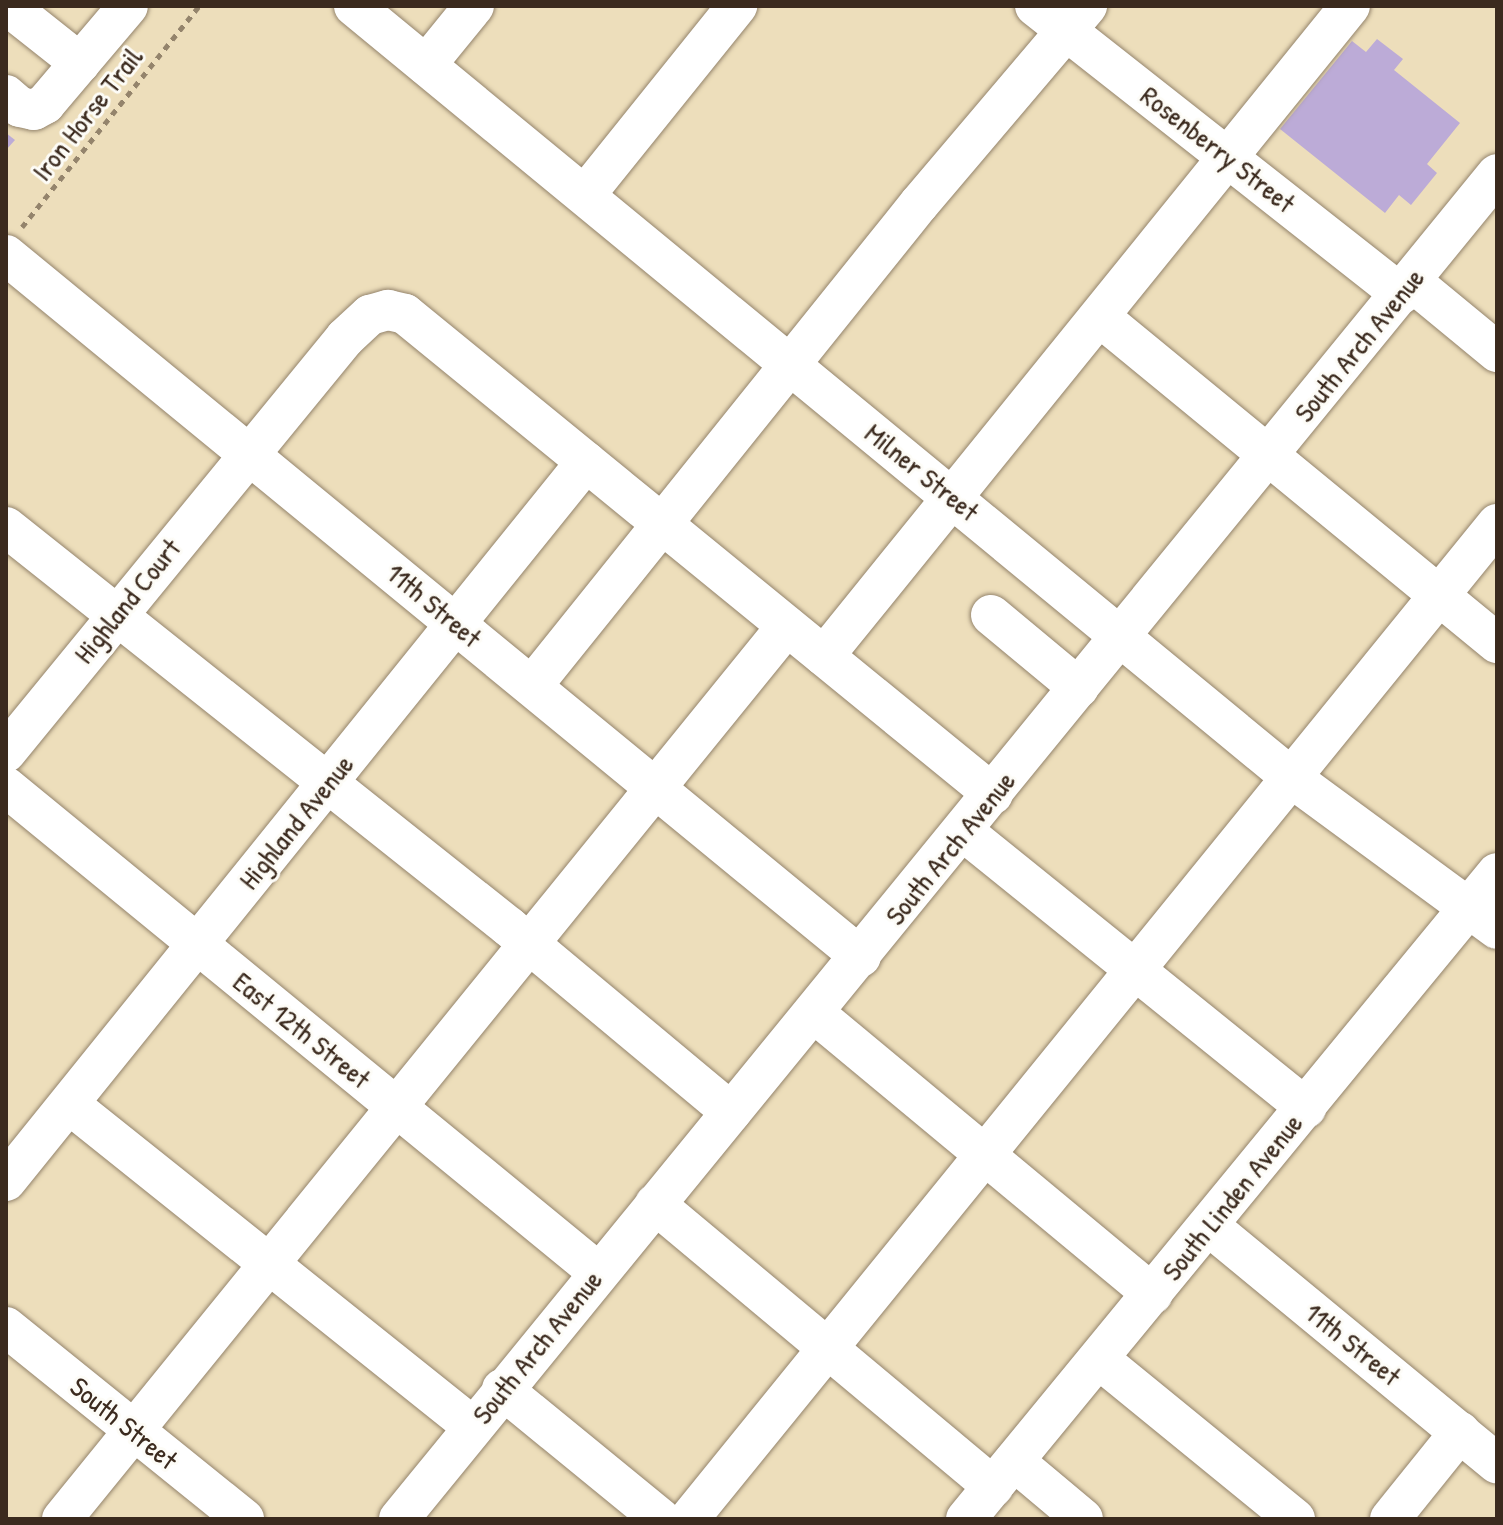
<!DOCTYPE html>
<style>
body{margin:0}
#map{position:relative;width:1503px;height:1525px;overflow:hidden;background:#eddebb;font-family:"Patrick Hand",sans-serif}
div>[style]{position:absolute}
.building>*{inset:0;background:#bcabd7}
.path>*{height:5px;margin-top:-2.5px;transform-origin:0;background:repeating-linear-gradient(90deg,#94846c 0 6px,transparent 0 12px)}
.roads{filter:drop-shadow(0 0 2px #94846c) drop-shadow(0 0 2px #94846c)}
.minor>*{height:40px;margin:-20px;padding:0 20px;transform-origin:20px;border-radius:20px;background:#fff}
span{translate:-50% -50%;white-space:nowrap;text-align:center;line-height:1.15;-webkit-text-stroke:6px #fdfcf7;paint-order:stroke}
.street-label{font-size:28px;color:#3b2a1e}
.frame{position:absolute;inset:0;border:8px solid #3b2a1e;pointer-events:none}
</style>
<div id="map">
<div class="building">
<i style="clip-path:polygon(1377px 39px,1403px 59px,1394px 70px,1460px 123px,1427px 164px,1437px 173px,1411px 205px,1399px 195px,1385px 213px,1280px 129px,1352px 41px,1366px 52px)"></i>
<i style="clip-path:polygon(6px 133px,15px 140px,6px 150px)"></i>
</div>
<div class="path">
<i style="left:22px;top:227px;width:283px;rotate:-51.3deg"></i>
</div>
<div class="roads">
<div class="minor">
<i style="left:8px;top:6px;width:92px;rotate:38.4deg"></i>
<i style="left:354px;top:6px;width:1216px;rotate:39.46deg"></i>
<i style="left:1293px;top:779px;width:253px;rotate:36.3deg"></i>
<i style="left:1035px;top:6px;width:466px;rotate:38.2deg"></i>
<i style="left:426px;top:65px;width:76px;rotate:-50.9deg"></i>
<i style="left:6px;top:95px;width:18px;rotate:41deg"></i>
<i style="left:20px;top:107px;width:14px;rotate:12deg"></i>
<i style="left:34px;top:110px;width:13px;rotate:-29deg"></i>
<i style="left:45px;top:104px;width:128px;rotate:-49.7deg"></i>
<i style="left:585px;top:195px;width:243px;rotate:-51.2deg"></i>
<i style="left:6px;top:255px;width:1106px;rotate:39.39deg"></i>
<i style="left:1411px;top:281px;width:112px;rotate:39.5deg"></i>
<i style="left:1100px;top:317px;width:514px;rotate:39.39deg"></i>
<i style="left:6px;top:527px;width:643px;rotate:38.49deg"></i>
<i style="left:509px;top:927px;width:289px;rotate:39.8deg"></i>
<i style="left:991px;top:615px;width:114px;rotate:39.7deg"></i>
<i style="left:824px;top:656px;width:836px;rotate:-51.02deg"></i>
<i style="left:532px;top:686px;width:618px;rotate:-51.24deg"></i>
<i style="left:919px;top:204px;width:260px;rotate:-49.7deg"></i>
<i style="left:6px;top:752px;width:535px;rotate:-50.69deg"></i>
<i style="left:345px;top:338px;width:34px;rotate:-43deg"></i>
<i style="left:370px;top:315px;width:19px;rotate:-16deg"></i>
<i style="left:388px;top:310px;width:17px;rotate:13deg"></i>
<i style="left:405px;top:314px;width:759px;rotate:39.23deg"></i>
<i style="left:6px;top:787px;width:765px;rotate:39.33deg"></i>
<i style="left:963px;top:831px;width:441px;rotate:38.9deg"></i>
<i style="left:814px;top:1013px;width:440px;rotate:39.7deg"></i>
<i style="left:69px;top:1104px;width:516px;rotate:38.63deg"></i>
<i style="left:6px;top:1181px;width:924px;rotate:-51.11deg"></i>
<i style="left:655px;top:1204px;width:441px;rotate:39.9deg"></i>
<i style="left:1209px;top:1226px;width:373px;rotate:39.5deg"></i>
<i style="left:6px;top:1327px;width:306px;rotate:38.9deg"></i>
<i style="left:1099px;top:1359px;width:253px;rotate:39.2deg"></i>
<i style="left:502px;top:1389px;width:205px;rotate:39.3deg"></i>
<i style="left:1014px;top:1461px;width:90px;rotate:40deg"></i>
<i style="left:62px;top:1519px;width:1150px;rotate:-50.93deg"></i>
<i style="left:399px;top:1519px;width:1736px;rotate:-50.77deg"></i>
<i style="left:689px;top:1519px;width:1282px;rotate:-50.92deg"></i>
<i style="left:966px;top:1519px;width:836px;rotate:-50.58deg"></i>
<i style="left:1390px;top:1519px;width:112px;rotate:-51.2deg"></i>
</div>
</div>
<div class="street-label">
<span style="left:87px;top:114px;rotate:-52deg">Iron Horse Trail</span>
<span style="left:1218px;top:149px;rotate:38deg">Rosenberry Street</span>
<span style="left:1359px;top:345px;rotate:-51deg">South Arch Avenue</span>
<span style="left:922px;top:472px;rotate:39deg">Milner Street</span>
<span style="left:127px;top:601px;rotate:-51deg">Highland Court</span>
<span style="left:434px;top:605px;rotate:40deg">11th Street</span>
<span style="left:296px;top:822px;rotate:-51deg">Highland Avenue</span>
<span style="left:950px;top:848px;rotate:-51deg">South Arch Avenue</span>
<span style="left:302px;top:1030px;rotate:39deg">East 12th Street</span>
<span style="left:1232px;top:1197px;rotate:-51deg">South Linden Avenue</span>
<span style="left:1353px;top:1344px;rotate:39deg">11th Street</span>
<span style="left:537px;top:1347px;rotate:-51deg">South Arch Avenue</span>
<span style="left:124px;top:1423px;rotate:39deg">South Street</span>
</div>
<div class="frame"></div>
</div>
